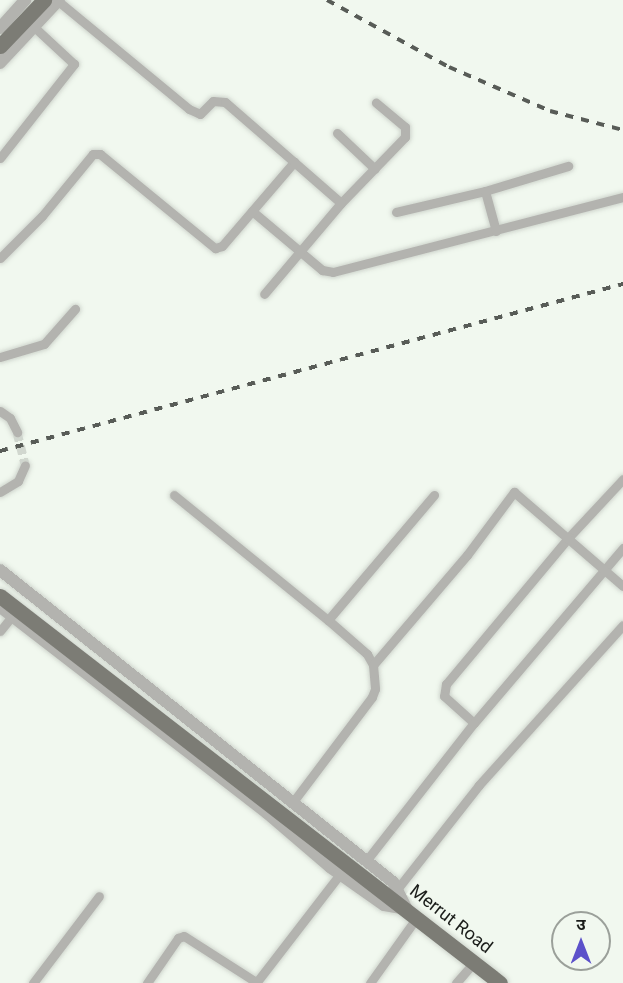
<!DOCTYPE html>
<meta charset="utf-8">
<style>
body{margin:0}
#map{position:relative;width:623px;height:983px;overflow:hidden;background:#f1f8ef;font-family:Roboto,"Noto Sans Devanagari",sans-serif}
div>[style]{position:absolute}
.minor-tunnel>*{height:9px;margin-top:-4.5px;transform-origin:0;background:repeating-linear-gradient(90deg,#d1d7cf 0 9px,transparent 0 13.5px)}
.roads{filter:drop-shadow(0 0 2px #cfd5cd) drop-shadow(0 0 2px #cfd5cd)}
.minor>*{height:9px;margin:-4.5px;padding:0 4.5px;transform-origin:4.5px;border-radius:4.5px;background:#b3b3af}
.tertiary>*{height:12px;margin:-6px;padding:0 6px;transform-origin:6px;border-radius:6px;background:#b3b3af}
.primary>*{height:15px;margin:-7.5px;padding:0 7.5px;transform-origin:7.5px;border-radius:7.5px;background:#7c7c75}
.rail>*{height:4px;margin-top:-2px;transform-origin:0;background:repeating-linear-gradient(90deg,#585c57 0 8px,transparent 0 16px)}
span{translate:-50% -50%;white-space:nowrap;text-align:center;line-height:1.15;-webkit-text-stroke:5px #f1f8ef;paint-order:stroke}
.street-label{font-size:18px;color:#1b1d1a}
.north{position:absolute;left:551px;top:911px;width:60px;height:60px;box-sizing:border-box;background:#f1f8ef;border:2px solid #9ba09a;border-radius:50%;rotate:0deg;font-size:16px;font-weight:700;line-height:24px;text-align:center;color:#1b1d1a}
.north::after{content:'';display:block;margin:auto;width:21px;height:27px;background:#5c51ca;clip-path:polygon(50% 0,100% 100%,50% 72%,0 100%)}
</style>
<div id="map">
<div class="minor-tunnel">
<i style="left:17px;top:432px;width:34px;rotate:76deg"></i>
</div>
<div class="roads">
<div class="minor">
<i style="left:58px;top:1px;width:170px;rotate:39.5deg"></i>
<i style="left:189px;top:109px;width:12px;rotate:24deg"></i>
<i style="left:200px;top:114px;width:18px;rotate:-45deg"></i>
<i style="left:213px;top:101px;width:12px;rotate:5deg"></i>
<i style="left:225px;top:102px;width:91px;rotate:41deg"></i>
<i style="left:337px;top:133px;width:52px;rotate:43.5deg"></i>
<i style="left:0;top:158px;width:120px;rotate:-51.8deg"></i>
<i style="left:74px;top:64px;width:54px;rotate:-137.2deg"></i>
<i style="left:341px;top:203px;width:92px;rotate:-45.9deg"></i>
<i style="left:405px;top:137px;width:10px;rotate:-90deg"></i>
<i style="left:405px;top:127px;width:38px;rotate:-140deg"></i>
<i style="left:252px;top:211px;width:92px;rotate:40.1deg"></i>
<i style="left:322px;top:270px;width:11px;rotate:10deg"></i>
<i style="left:333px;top:272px;width:300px;rotate:-14.5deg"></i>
<i style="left:396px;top:212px;width:91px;rotate:-13.3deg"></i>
<i style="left:496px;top:231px;width:41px;rotate:-105.4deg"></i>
<i style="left:485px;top:191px;width:87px;rotate:-16.8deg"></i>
<i style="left:0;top:258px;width:59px;rotate:-45deg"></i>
<i style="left:42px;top:216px;width:80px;rotate:-50.6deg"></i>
<i style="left:93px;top:154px;width:7px"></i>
<i style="left:100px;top:154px;width:149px;rotate:39.3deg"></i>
<i style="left:215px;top:248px;width:7px;rotate:-16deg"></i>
<i style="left:222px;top:246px;width:111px;rotate:-49.4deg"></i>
<i style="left:294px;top:162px;width:62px;rotate:41.1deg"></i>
<i style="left:341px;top:203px;width:119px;rotate:130.2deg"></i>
<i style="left:0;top:357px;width:46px;rotate:-16.5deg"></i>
<i style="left:44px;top:344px;width:47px;rotate:-48.5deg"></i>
<i style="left:0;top:411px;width:12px;rotate:35deg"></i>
<i style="left:10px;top:418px;width:16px;rotate:63deg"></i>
<i style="left:623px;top:479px;width:79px;rotate:133deg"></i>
<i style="left:569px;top:537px;width:192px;rotate:129.9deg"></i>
<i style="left:446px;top:684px;width:12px;rotate:99deg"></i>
<i style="left:444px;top:696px;width:40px;rotate:42deg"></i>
<i style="left:474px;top:723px;width:230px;rotate:-49.6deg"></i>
<i style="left:0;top:492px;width:21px;rotate:-31deg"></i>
<i style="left:18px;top:481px;width:17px;rotate:-66deg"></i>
<i style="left:174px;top:495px;width:198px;rotate:39.1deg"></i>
<i style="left:328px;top:620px;width:52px;rotate:41.1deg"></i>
<i style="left:367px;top:654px;width:13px;rotate:61deg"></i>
<i style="left:373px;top:665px;width:24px;rotate:85deg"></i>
<i style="left:375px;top:689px;width:9px;rotate:111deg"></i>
<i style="left:372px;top:697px;width:131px;rotate:127deg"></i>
<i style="left:328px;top:620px;width:164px;rotate:-49.7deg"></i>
<i style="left:0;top:631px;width:19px;rotate:-51deg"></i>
<i style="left:373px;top:665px;width:145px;rotate:-49.5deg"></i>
<i style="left:467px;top:555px;width:79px;rotate:-53.3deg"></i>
<i style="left:514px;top:492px;width:144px;rotate:40.8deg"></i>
<i style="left:366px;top:861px;width:175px;rotate:-52deg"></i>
<i style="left:398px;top:888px;width:131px;rotate:-51.8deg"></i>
<i style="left:479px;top:785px;width:215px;rotate:-48deg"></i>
<i style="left:33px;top:983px;width:109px;rotate:-52.8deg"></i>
<i style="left:147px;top:983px;width:55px;rotate:-55.4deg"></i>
<i style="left:178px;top:938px;width:6px;rotate:-18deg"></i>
<i style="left:184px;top:936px;width:85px;rotate:32.6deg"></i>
<i style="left:256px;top:983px;width:138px;rotate:-52.4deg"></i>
<i style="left:370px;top:983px;width:81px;rotate:-54.5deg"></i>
<i style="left:456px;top:983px;width:28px;rotate:-49deg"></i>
</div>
<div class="tertiary">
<i style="left:0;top:28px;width:38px;rotate:-48deg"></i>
<i style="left:0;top:63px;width:86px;rotate:-46.9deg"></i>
<i style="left:0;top:570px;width:502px;rotate:38.45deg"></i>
<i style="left:393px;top:882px;width:30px;rotate:63deg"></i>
<i style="left:407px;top:909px;width:23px;rotate:-170deg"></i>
<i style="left:384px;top:905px;width:66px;rotate:-144.9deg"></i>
<i style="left:330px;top:867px;width:83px;rotate:-139.4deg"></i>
<i style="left:267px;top:813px;width:337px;rotate:-142.3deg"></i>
</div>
<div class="primary">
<i style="left:0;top:46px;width:64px;rotate:-46.3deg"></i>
<i style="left:0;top:596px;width:632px;rotate:37.74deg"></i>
</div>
</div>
<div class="rail">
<i style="left:327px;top:0;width:139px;rotate:28.8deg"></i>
<i style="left:449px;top:67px;width:110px;rotate:23.5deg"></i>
<i style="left:550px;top:111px;width:75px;rotate:14.6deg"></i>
<i style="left:0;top:451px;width:645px;rotate:-15.01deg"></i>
</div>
<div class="street-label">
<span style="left:451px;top:919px;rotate:38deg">Merrut Road</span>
</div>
<div class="north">उ</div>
</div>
